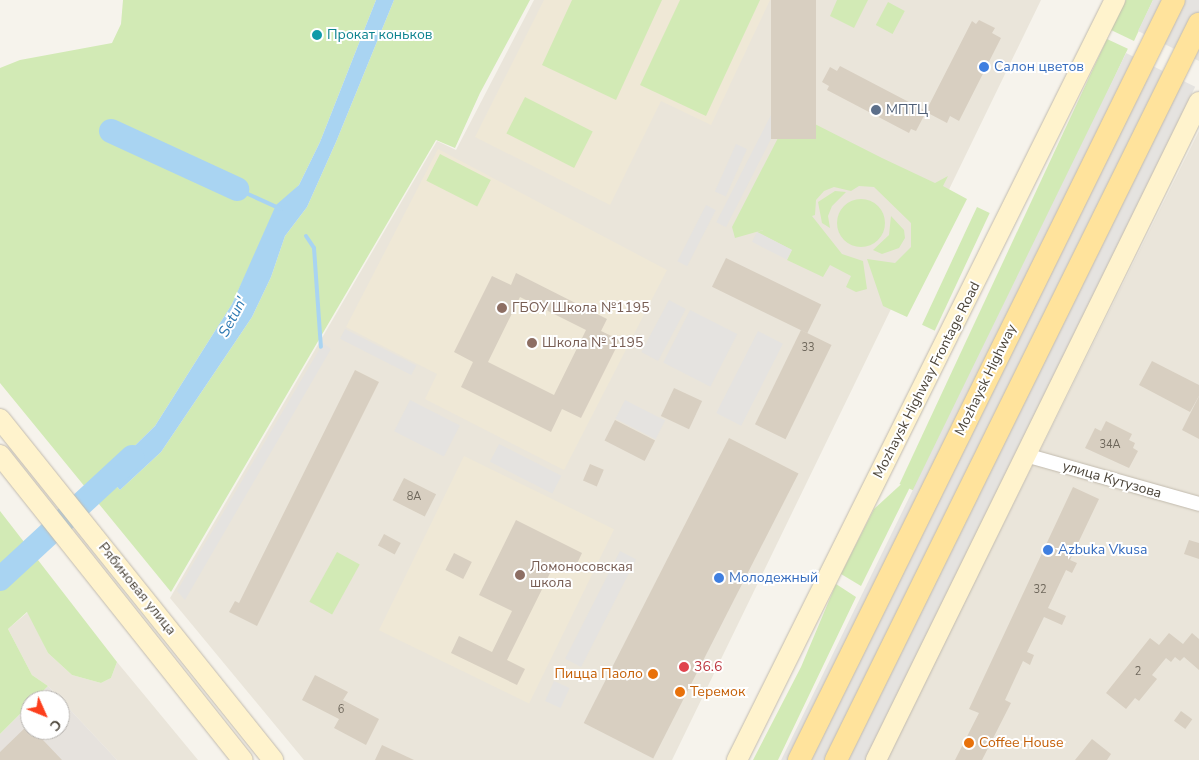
<!DOCTYPE html>
<meta charset="utf-8">
<style>
body{margin:0}
#map{position:relative;width:1199px;height:760px;overflow:hidden;background:#f6f3ec;font-family:"Nunito Sans",sans-serif}
div>[style]{position:absolute}
.residential>*{inset:0;background:#eae5da}
.industrial>*{inset:0;background:#e6e2dd}
.education>*{inset:0;background:#efe8d6;transform-origin:0 0}
.green>*{inset:0;background:#d2eab5;transform-origin:0 0}
.round{border-radius:50%}
.parking>*{inset:0;background:#e5e3e0;transform-origin:0 0}
.water>*{inset:0;background:#a9d4f2}
.stream>*{height:4px;margin:-2px;padding:0 2px;transform-origin:2px;border-radius:2px;background:#a9d4f2}
.river>*{height:24px;margin:-12px;padding:0 12px;transform-origin:12px;border-radius:12px;background:#a9d4f2}
.building>*{inset:0;background:#d8cfc1;transform-origin:0 0}
.roads{filter:drop-shadow(0 0 1px #c2bbae) drop-shadow(0 0 1px #c2bbae)}
.street>*{height:14px;margin:-7px;padding:0 7px;transform-origin:7px;border-radius:7px;background:#fff}
.secondary>*{height:20px;margin:-10px;padding:0 10px;transform-origin:10px;border-radius:10px;background:#fff3cd}
.primary>*{height:22px;margin:-11px;padding:0 11px;transform-origin:11px;border-radius:11px;background:#ffe39c}
.dots>*{width:14px;height:14px;translate:-50% -50%;box-sizing:border-box;border:2px solid #fff;border-radius:50%}
span{translate:-50% -50%;white-space:nowrap;text-align:center;line-height:1.15;-webkit-text-stroke:4px #fff;paint-order:stroke}
.number-label{font-size:11px;color:#6e675b}
.number-label span{-webkit-text-stroke-width:0}
.culture-label{font-size:14px;color:#0d838f}
.left{translate:0 -50%;text-align:left}
.shop-label{font-size:14px;color:#366cbe}
.service-label{font-size:14px;color:#4e5e75}
.education-label{font-size:14px;color:#785e54}
.street-label{font-size:14px;color:#4b4439}
.health-label{font-size:14px;color:#be3a42}
.food-label{font-size:14px;color:#c56008}
.right{translate:-100% -50%;text-align:right}
.water-label{font-size:15px;color:#2e7ab2;font-style:italic}
.north{position:absolute;left:20px;top:690px;width:50px;height:50px;box-sizing:border-box;background:#fff;border:1px solid #b7b4b0;border-radius:50%;rotate:134deg;font-size:14px;font-weight:700;line-height:20px;text-align:center;color:#4b4439}
.north::after{content:'';display:block;margin:auto;width:18px;height:22px;background:#fc3f1d;clip-path:polygon(50% 0,100% 100%,50% 72%,0 100%)}
</style>
<div id="map">
<div class="residential">
<i style="clip-path:polygon(534px 0,1041px 0,672px 760px,304px 760px,170px 598px,437px 141px,456px 150px)"></i>
<i style="clip-path:polygon(1199px 131px,1199px 760px,886px 760px)"></i>
<i style="clip-path:polygon(28px 612px,48px 653px,72px 675px,101px 683px,111px 678px,117px 662px,198px 760px,117px 760px,48px 686px,32px 675px,8px 629px)"></i>
</div>
<div class="industrial">
<i style="clip-path:polygon(48px 686px,117px 760px,0 760px,0 734px,30px 704px,30px 730px,60px 730px,60px 700px,34px 700px)"></i>
</div>
<div class="education">
<i style="clip-path:polygon(544px 0,770px 0,711px 125px,661px 101px,610px 205px,475px 137px)"></i>
<i style="clip-path:polygon(438px 149px,667px 270px,564px 470px,425px 399px,437px 374px,346px 327px)"></i>
<i style="left:464px;top:456px;width:167px;height:194px;rotate:26deg"></i>
</div>
<div class="green">
<i style="clip-path:polygon(123px 0,376px 0,320px 142px,299px 185px,276px 209px,232px 304px,155px 426px,106px 474px,120px 490px,161px 452px,252px 317px,271px 277px,285px 236px,307px 207px,336px 142px,394px 0,530px 0,480px 93px,455px 148px,436px 140px,171px 592px,0 383px,0 68px,20px 60px,112px 43px,121px 24px)"></i>
<i style="clip-path:polygon(572px 0,662px 0,616px 100px,542px 65px)"></i>
<i style="clip-path:polygon(680px 0,760px 0,706px 116px,640px 85px)"></i>
<i style="clip-path:polygon(837px 0,868px 0,854px 28px,830px 16px)"></i>
<i style="clip-path:polygon(1126px 0,1153px 0,1134px 41px,1111px 30px)"></i>
<i style="left:888px;top:2px;width:19px;height:26px;rotate:28deg"></i>
<i style="left:1107px;top:39px;width:23px;height:491px;rotate:25deg"></i>
<i style="left:525px;top:97px;width:76px;height:41px;rotate:27deg"></i>
<i style="clip-path:polygon(795px 105px,799px 116px,882px 158px,935px 183px,948px 176px,943px 186px,967px 199px,907px 317px,883px 306px,867px 259px,895px 263px,911px 247px,911px 223px,874px 187px,859px 186px,851px 191px,834px 187px,824px 191px,816px 200px,815px 215px,812px 216px,842px 254px,863px 261px,867px 289px,856px 292px,846px 287px,851px 276px,830px 265px,823px 277px,787px 260px,792px 250px,757px 232px,767px 229px,735px 238px,732px 227px)"></i>
<i style="left:440px;top:154px;width:57px;height:30px;rotate:27deg"></i>
<i style="clip-path:polygon(835px 191px,846px 192px,832px 206px,828px 216px,830px 228px,822px 223px,818px 202px)"></i>
<i class="round" style="left:837px;top:199px;width:48px;height:48px"></i>
<i style="left:977px;top:207px;width:14px;height:130px;rotate:25deg"></i>
<i style="clip-path:polygon(891px 216px,904px 230px,905px 238px,899px 248px,882px 254px,873px 250px,889px 235px)"></i>
<i style="clip-path:polygon(920px 467px,861px 586px,841px 574px,874px 509px)"></i>
<i style="clip-path:polygon(0 511px,117px 662px,111px 678px,101px 683px,72px 675px,48px 653px,27px 612px,8px 629px,32px 675px,48px 686px,34px 700px,30px 700px,30px 704px,0 734px)"></i>
<i style="left:337px;top:552px;width:26px;height:57px;rotate:29deg"></i>
<i style="clip-path:polygon(836px 584px,856px 597px,778px 760px,753px 760px,801px 667px)"></i>
</div>
<div class="parking">
<i style="clip-path:polygon(1153px 0,1199px 0,1199px 61px,1138px 31px)"></i>
<i style="left:1126px;top:53px;width:77px;height:790px;rotate:26deg"></i>
<i style="left:778px;top:101px;width:11px;height:136px;rotate:27deg"></i>
<i style="left:736px;top:144px;width:12px;height:52px;rotate:24deg"></i>
<i style="left:706px;top:205px;width:11px;height:63px;rotate:27deg"></i>
<i style="left:757px;top:232px;width:39px;height:11px;rotate:27deg"></i>
<i style="left:669px;top:300px;width:19px;height:59px;rotate:28deg"></i>
<i style="left:690px;top:310px;width:53px;height:59px;rotate:27deg"></i>
<i style="left:345px;top:329px;width:80px;height:11px;rotate:27deg"></i>
<i style="left:758px;top:331px;width:28px;height:92px;rotate:27deg"></i>
<i style="clip-path:polygon(323px 343px,331px 349px,185px 600px,177px 591px)"></i>
<i style="left:410px;top:400px;width:56px;height:35px;rotate:27deg"></i>
<i style="left:625px;top:400px;width:45px;height:21px;rotate:27deg"></i>
<i style="left:499px;top:444px;width:70px;height:20px;rotate:27deg"></i>
<i style="left:620px;top:551px;width:18px;height:121px;rotate:27deg"></i>
<i style="left:554px;top:681px;width:17px;height:22px;rotate:24deg"></i>
</div>
<div class="water">
<i style="clip-path:polygon(376px 0,394px 0,336px 142px,307px 207px,285px 236px,271px 277px,252px 317px,161px 452px,120px 490px,106px 474px,155px 426px,232px 304px,276px 205px,299px 185px,320px 142px)"></i>
</div>
<div class="stream">
<i style="left:237px;top:189px;width:48px;rotate:24.4deg"></i>
<i style="left:306px;top:236px;width:14px;rotate:56deg"></i>
<i style="left:314px;top:248px;width:99px;rotate:86deg"></i>
</div>
<div class="river">
<i style="left:111px;top:131px;width:139px;rotate:24.7deg"></i>
<i style="left:0;top:579px;width:180px;rotate:-42.7deg"></i>
</div>
<div class="building">
<i style="left:771px;top:0;width:45px;height:139px"></i>
<i style="clip-path:polygon(979px 20px,995px 28px,992px 33px,1001px 38px,959px 121px,950px 116px,947px 123px,926px 112px,916px 131px,911px 129px,909px 133px,827px 90px,829px 86px,822px 82px,830px 67px,837px 71px,840px 66px,926px 111px,972px 21px,976px 24px)"></i>
<i style="left:726px;top:258px;width:106px;height:32px;rotate:26deg"></i>
<i style="clip-path:polygon(evenodd,516px 273px,607px 319px,601px 331px,620px 340px,581px 418px,562px 409px,551px 432px,461px 387px,473px 362px,454px 352px,492px 276px,511px 285px,516px 273px,520px 297px,586px 330px,554px 395px,488px 362px,520px 297px)"></i>
<i style="left:801px;top:330px;width:34px;height:105px;rotate:26deg"></i>
<i style="clip-path:polygon(1152px 361px,1199px 385px,1199px 396px,1190px 412px,1139px 385px)"></i>
<i style="clip-path:polygon(355px 370px,379px 382px,257px 626px,229px 612px,235px 601px,239px 603px)"></i>
<i style="left:674px;top:388px;width:31px;height:31px;rotate:25deg"></i>
<i style="clip-path:polygon(1199px 396px,1199px 439px,1182px 430px)"></i>
<i style="left:615px;top:420px;width:45px;height:23px;rotate:27deg"></i>
<i style="clip-path:polygon(1106px 421px,1132px 434px,1129px 440px,1135px 443px,1133px 448px,1138px 451px,1129px 468px,1085px 448px,1095px 428px,1101px 431px)"></i>
<i style="left:729px;top:438px;width:78px;height:320px;rotate:27deg"></i>
<i style="left:590px;top:464px;width:15px;height:18px;rotate:23deg"></i>
<i style="left:404px;top:478px;width:36px;height:25px;rotate:27deg"></i>
<i style="clip-path:polygon(1073px 487px,1099px 499px,1070px 560px,1077px 563px,1072px 573px,1066px 570px,1048px 608px,1066px 616px,1062px 625px,1044px 617px,1027px 652px,1034px 655px,1030px 665px,1023px 661px,1005px 700px,1011px 703px,982px 760px,955px 760px,979px 713px,969px 709px)"></i>
<i style="clip-path:polygon(516px 520px,582px 553px,574px 570px,556px 561px,507px 660px,525px 669px,517px 685px,451px 653px,459px 636px,492px 652px,512px 611px,479px 595px)"></i>
<i style="left:384px;top:534px;width:19px;height:13px;rotate:28deg"></i>
<i style="clip-path:polygon(1189px 540px,1199px 543px,1199px 559px,1184px 554px)"></i>
<i style="left:454px;top:553px;width:20px;height:19px;rotate:27deg"></i>
<i style="clip-path:polygon(1169px 633px,1183px 644px,1192px 633px,1199px 639px,1199px 670px,1184px 657px,1180px 661px,1175px 657px,1171px 662px,1166px 658px,1152px 675px,1157px 679px,1139px 701px,1135px 698px,1126px 709px,1106px 693px,1150px 638px,1159px 645px)"></i>
<i style="clip-path:polygon(315px 675px,348px 692px,343px 700px,379px 719px,366px 745px,334px 728px,339px 719px,302px 700px)"></i>
<i style="left:1181px;top:711px;width:14px;height:12px;rotate:36deg"></i>
<i style="clip-path:polygon(30px 723px,30px 730px,54px 730px,43px 740px,62px 760px,0 760px,0 752px)"></i>
<i style="clip-path:polygon(1092px 739px,1111px 754px,1107px 760px,1075px 760px)"></i>
<i style="clip-path:polygon(382px 745px,414px 760px,375px 760px)"></i>
</div>
<div class="roads">
<div class="street">
<i style="left:1025px;top:455px;width:181px;rotate:15.7deg"></i>
</div>
<div class="secondary">
<i style="left:0;top:419px;width:437px;rotate:51.3deg"></i>
<i style="left:0;top:455px;width:390px;rotate:51.5deg"></i>
<i style="left:737px;top:760px;width:849px;rotate:-63.56deg"></i>
<i style="left:876px;top:760px;width:733px;rotate:-63.85deg"></i>
</div>
<div class="primary">
<i style="left:799px;top:760px;width:847px;rotate:-63.74deg"></i>
<i style="left:836px;top:760px;width:821px;rotate:-63.75deg"></i>
</div>
</div>
<div class="dots">
<i style="left:317px;top:35px;background:#0f9aa8"></i>
<i style="left:984px;top:67px;background:#3f7fe0"></i>
<i style="left:876px;top:110px;background:#5c6f8a"></i>
<i style="left:502px;top:308px;background:#8d6e63"></i>
<i style="left:532px;top:343px;background:#8d6e63"></i>
<i style="left:1048px;top:550px;background:#3f7fe0"></i>
<i style="left:520px;top:575px;background:#8d6e63"></i>
<i style="left:719px;top:578px;background:#3f7fe0"></i>
<i style="left:684px;top:667px;background:#e0444e"></i>
<i style="left:653px;top:674px;background:#e8710a"></i>
<i style="left:680px;top:692px;background:#e8710a"></i>
<i style="left:969px;top:743px;background:#e8710a"></i>
</div>
<div class="number-label">
<span style="left:808px;top:348px">33</span>
<span style="left:1110px;top:445px">34А</span>
<span style="left:414px;top:497px">8А</span>
<span style="left:1040px;top:590px">32</span>
<span style="left:1138px;top:672px">2</span>
<span style="left:341px;top:710px">6</span>
</div>
<div class="culture-label">
<span class="left" style="left:327px;top:35px">Прокат коньков</span>
</div>
<div class="shop-label">
<span class="left" style="left:994px;top:67px">Салон цветов</span>
<span class="left" style="left:1058px;top:550px">Azbuka Vkusa</span>
<span class="left" style="left:729px;top:578px">Молодежный</span>
</div>
<div class="service-label">
<span class="left" style="left:886px;top:110px">МПТЦ</span>
</div>
<div class="education-label">
<span class="left" style="left:512px;top:308px">ГБОУ Школа №1195</span>
<span class="left" style="left:542px;top:343px">Школа № 1195</span>
<span class="left" style="left:530px;top:575px">Ломоносовская<br>школа</span>
</div>
<div class="street-label">
<span style="left:927px;top:380px;rotate:-63deg">Mozhaysk Highway Frontage Road</span>
<span style="left:986px;top:380px;rotate:-64deg">Mozhaysk Highway</span>
<span style="left:1112px;top:480px;rotate:16deg">улица Кутузова</span>
<span style="left:137px;top:589px;rotate:51deg">Рябиновая улица</span>
</div>
<div class="health-label">
<span class="left" style="left:694px;top:667px">36.6</span>
</div>
<div class="food-label">
<span class="right" style="left:643px;top:674px">Пицца Паоло</span>
<span class="left" style="left:690px;top:692px">Теремок</span>
<span class="left" style="left:979px;top:743px">Coffee House</span>
</div>
<div class="water-label">
<span style="left:233px;top:317px;rotate:-62deg">Setun'</span>
</div>
<div class="north">С</div>
</div>
